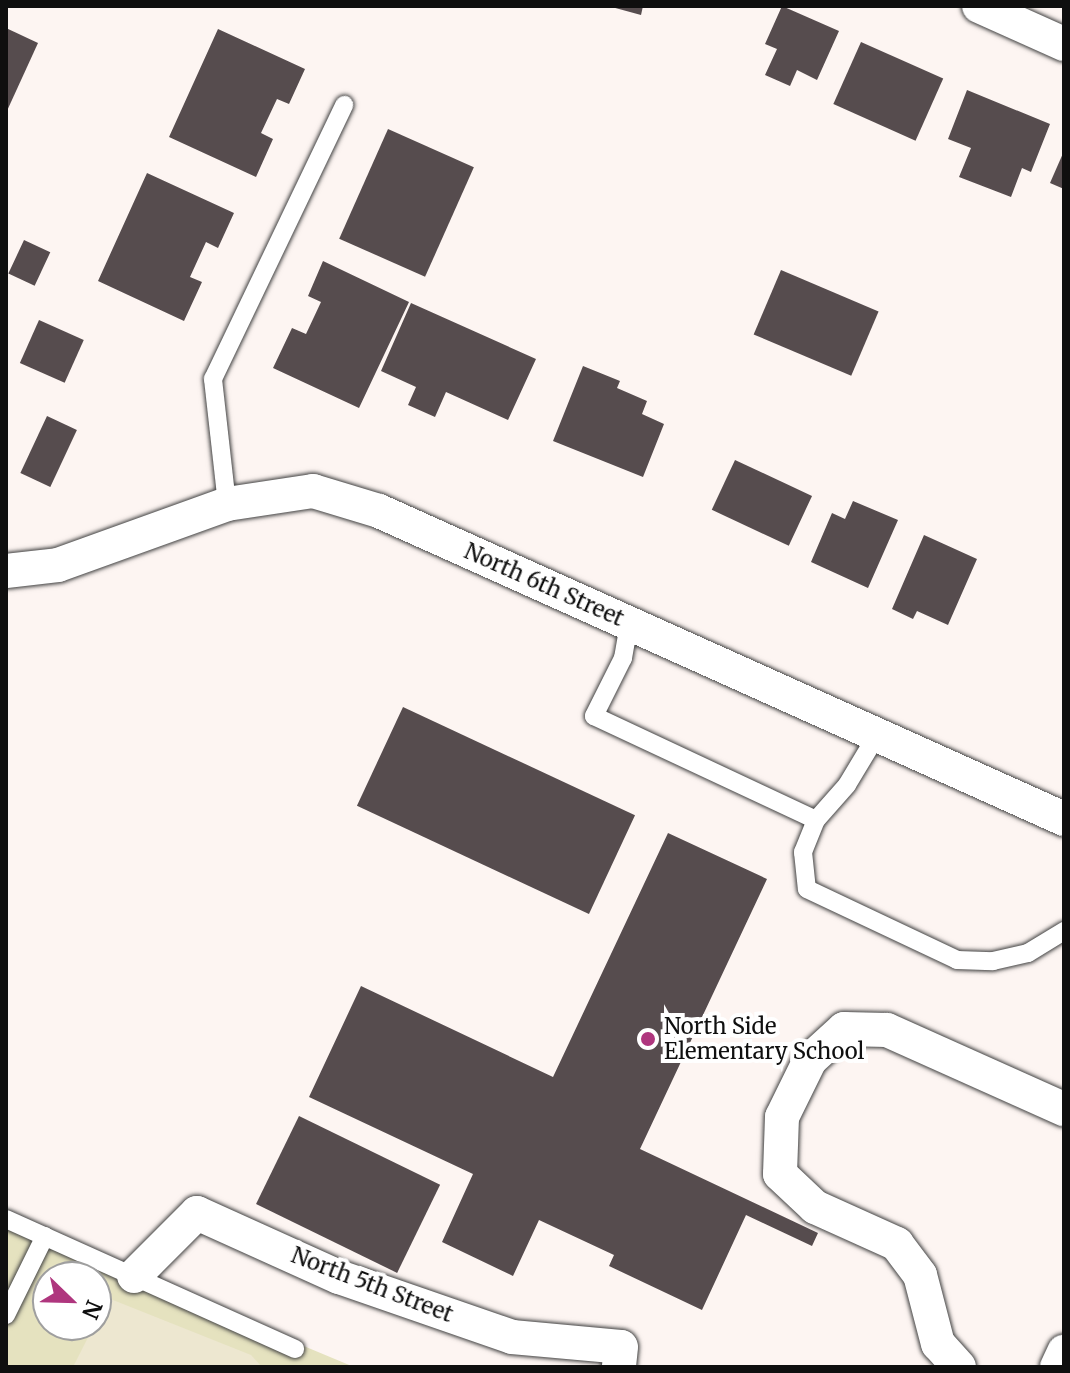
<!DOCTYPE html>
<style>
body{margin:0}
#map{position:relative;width:1070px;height:1373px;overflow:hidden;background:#fdf5f2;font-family:Merriweather,serif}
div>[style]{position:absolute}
.green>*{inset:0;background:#e5e2bf}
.pitch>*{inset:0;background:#ede7d0}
.building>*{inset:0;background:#564c4e;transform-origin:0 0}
.roads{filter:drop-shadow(0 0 2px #424242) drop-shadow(0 0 2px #424242)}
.lane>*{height:18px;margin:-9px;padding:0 9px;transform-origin:9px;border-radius:9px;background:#fff}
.street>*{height:34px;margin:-17px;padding:0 17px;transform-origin:17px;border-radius:17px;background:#fff}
.dots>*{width:22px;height:22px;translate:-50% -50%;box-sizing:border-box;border:4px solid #fff;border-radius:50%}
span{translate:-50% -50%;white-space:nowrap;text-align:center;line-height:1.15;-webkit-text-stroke:8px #fff;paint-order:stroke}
.street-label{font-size:22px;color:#0f0f0f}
.poi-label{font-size:22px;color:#0f0f0f}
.left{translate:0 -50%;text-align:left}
.frame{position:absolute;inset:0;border:8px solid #0f0f0f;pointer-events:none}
.north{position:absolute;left:32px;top:1261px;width:80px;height:80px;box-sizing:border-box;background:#fff;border:2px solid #9f9f9f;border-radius:50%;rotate:113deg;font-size:22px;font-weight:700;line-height:32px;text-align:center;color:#0f0f0f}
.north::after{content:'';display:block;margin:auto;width:28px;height:36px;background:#af367e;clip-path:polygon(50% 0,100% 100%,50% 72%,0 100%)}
</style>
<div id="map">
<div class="green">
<i style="clip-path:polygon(evenodd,6px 1223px,85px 1255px,354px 1367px,6px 1367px,6px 1223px,48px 1277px,96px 1277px,96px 1325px,48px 1325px,48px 1277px)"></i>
</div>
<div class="pitch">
<i style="clip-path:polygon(108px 1298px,251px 1355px,262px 1367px,73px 1367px)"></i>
</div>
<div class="building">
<i style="clip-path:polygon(608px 6px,643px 6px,641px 15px)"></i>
<i style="clip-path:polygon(782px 6px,839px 31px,817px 80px,797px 70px,790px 86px,765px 75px,777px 49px,765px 44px)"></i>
<i style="clip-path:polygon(6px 28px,38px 43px,6px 113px)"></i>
<i style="clip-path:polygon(218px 29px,305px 69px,289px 104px,277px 99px,261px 133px,273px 139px,256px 177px,169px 137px)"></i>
<i style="left:861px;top:42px;width:90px;height:68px;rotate:24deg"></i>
<i style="clip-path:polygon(967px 90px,1050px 124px,1031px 172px,1022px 168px,1011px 197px,959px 177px,971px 148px,948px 139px)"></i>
<i style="left:388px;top:129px;width:94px;height:120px;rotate:24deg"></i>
<i style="clip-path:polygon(1064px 151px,1064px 189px,1050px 183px)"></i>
<i style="clip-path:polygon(147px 173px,234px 213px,218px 248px,206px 242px,190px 277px,202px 282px,184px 321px,98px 281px)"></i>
<i style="left:24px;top:240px;width:29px;height:37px;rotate:25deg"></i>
<i style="clip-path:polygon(323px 261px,409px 302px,359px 408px,273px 368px,292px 328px,306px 334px,321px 302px,308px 296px)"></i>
<i style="left:781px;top:270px;width:106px;height:70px;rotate:23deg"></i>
<i style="clip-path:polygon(411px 303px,536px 359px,508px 420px,446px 392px,435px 417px,408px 405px,416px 387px,381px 371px)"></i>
<i style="left:39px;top:320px;width:49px;height:47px;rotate:24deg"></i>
<i style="clip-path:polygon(583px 366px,620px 381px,617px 388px,647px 401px,642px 414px,664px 424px,643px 477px,553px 441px)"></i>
<i style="left:47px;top:416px;width:33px;height:63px;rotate:25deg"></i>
<i style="left:735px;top:460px;width:85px;height:55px;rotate:25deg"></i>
<i style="clip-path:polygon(853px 501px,898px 520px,868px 588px,811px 562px,832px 513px,845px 519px)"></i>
<i style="clip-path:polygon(924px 535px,977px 559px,948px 625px,917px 611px,913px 619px,892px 609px)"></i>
<i style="left:403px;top:707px;width:256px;height:109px;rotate:25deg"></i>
<i style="clip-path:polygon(668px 833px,767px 879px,640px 1149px,818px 1233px,812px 1246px,746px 1215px,702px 1310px,609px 1266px,614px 1255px,539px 1220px,513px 1276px,442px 1242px,473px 1174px,309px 1097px,361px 986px,553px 1077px)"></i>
<i style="left:299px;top:1116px;width:157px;height:98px;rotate:26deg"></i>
</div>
<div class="roads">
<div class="lane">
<i style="left:227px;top:504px;width:126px;rotate:-96.4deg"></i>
<i style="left:213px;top:379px;width:304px;rotate:-64.4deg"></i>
<i style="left:629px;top:624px;width:35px;rotate:100deg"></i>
<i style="left:623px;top:658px;width:65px;rotate:116.6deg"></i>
<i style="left:594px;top:716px;width:245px;rotate:25.1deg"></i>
<i style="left:877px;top:735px;width:58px;rotate:121deg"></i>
<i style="left:847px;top:785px;width:47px;rotate:131.5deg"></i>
<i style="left:816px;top:820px;width:35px;rotate:112deg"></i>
<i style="left:803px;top:852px;width:37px;rotate:84deg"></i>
<i style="left:807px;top:889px;width:166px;rotate:25.3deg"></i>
<i style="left:957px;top:960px;width:36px;rotate:2deg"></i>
<i style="left:993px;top:961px;width:36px;rotate:-13deg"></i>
<i style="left:1028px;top:953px;width:42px;rotate:-31.4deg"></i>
<i style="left:6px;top:1219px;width:317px;rotate:24.2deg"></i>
<i style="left:6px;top:1315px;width:88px;rotate:-63.7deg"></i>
</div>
<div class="street">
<i style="left:979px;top:6px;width:93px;rotate:24.1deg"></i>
<i style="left:6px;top:571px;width:52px;rotate:-6.6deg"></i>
<i style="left:58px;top:565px;width:180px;rotate:-19.8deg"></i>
<i style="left:227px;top:504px;width:87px;rotate:-8.6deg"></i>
<i style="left:313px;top:491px;width:69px;rotate:16.9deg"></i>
<i style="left:379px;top:511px;width:751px;rotate:24.21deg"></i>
<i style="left:134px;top:1276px;width:89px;rotate:-45deg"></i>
<i style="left:197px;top:1213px;width:156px;rotate:24.3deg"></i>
<i style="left:339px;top:1277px;width:183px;rotate:19.1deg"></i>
<i style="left:512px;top:1337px;width:109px;rotate:5.2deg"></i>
<i style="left:621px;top:1347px;width:20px;rotate:96deg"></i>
<i style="left:959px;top:1367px;width:31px;rotate:-132deg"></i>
<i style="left:938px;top:1344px;width:71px;rotate:-104.6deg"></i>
<i style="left:920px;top:1275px;width:39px;rotate:-127deg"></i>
<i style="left:897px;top:1244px;width:90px;rotate:-155.7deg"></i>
<i style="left:815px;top:1207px;width:48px;rotate:-136.7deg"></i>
<i style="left:780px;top:1174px;width:57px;rotate:-88deg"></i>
<i style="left:782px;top:1117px;width:64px;rotate:-63.8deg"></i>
<i style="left:810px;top:1060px;width:46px;rotate:-42.4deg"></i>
<i style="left:844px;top:1029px;width:43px;rotate:1.3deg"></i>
<i style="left:887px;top:1030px;width:194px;rotate:24.1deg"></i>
<i style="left:1057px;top:1367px;width:17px;rotate:-65deg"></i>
</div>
</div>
<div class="dots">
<i style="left:648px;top:1039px;background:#af367e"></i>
</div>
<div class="street-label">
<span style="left:544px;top:585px;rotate:24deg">North 6th Street</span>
<span style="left:372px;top:1285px;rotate:21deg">North 5th Street</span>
</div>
<div class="poi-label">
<span class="left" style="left:664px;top:1039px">North Side<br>Elementary School</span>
</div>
<div class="frame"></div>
<div class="north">N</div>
</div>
